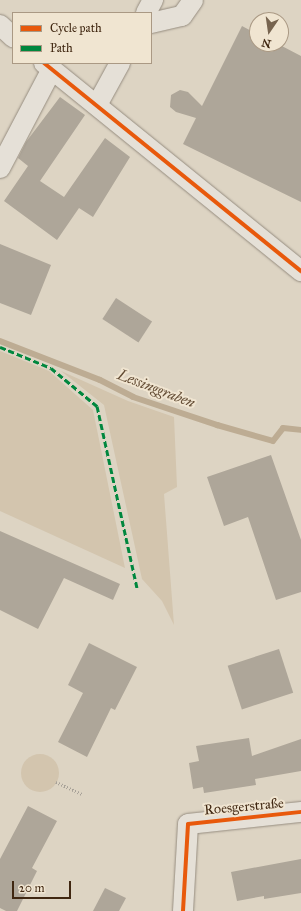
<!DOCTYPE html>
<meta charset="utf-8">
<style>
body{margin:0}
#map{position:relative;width:301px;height:911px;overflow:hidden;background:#ddd4c3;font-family:"IM FELL Great Primer",serif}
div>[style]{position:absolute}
.green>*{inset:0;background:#d3c5ae}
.round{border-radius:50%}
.stream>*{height:6px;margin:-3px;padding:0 3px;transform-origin:3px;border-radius:3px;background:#bdac93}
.building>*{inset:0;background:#aea699;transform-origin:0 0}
.path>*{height:2.5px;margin-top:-1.25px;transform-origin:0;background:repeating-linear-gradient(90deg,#a7a198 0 1px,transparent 0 3px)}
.roads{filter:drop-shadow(0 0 1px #968d80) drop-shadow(0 0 1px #968d80)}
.minor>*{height:20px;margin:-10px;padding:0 10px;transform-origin:10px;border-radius:10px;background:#e5e0d7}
.quiet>*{height:3px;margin-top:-1.5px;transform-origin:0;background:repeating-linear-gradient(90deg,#00873e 0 6px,transparent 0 9px)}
.cycleway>*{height:4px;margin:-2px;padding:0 2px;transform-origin:2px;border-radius:2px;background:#e8590c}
span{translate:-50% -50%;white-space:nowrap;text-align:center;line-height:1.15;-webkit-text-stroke:4px #f0e5d1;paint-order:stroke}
.street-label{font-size:14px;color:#402711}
.water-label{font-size:15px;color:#614a32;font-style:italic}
.legend{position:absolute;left:12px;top:12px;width:140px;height:52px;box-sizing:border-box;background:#f0e5d1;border:1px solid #aa9984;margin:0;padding:5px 7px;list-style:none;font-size:12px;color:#402711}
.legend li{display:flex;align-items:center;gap:8px;height:20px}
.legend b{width:20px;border:1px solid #aa9984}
.north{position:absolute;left:249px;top:12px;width:40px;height:40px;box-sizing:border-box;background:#f0e5d1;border:1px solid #aa9984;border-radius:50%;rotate:193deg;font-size:11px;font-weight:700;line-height:16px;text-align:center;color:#402711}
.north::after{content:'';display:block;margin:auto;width:14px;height:18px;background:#77644f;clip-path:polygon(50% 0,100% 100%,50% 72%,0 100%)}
.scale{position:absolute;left:12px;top:881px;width:59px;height:18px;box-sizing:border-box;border:2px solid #402711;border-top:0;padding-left:5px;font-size:12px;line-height:14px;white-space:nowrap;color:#402711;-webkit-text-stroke:3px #f0e5d1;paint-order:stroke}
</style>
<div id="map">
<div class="green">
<i style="clip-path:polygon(0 351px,49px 371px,93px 410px,125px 568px,0 511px)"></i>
<i style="clip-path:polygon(61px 371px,128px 401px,174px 417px,177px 487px,164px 494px,174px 625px,162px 601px,142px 579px,104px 405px)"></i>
<i class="round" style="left:21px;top:754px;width:38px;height:38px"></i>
</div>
<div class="stream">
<i style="left:0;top:341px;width:107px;rotate:21.3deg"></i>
<i style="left:100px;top:380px;width:37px;rotate:27deg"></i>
<i style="left:133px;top:397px;width:89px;rotate:18.4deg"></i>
<i style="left:217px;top:425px;width:58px;rotate:15.9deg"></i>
<i style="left:273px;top:441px;width:16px;rotate:-52deg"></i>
<i style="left:283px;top:428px;width:18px;rotate:6deg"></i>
</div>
<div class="building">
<i style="clip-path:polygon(242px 26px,257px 34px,257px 44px,278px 44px,301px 56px,301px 202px,183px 144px,196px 118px,176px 112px,170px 107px,171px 95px,180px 90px,188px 92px,202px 106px)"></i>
<i style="clip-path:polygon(60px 97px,85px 115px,40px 181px,64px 197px,105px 138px,130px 157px,93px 217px,79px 208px,57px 240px,4px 201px,28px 166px,18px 158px,26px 142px)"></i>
<i style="clip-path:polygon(0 244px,51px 265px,31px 315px,0 303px)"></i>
<i style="left:116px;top:298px;width:43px;height:25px;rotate:33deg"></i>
<i style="clip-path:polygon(271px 455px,301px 540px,301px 592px,276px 600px,248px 517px,224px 526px,207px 477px)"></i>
<i style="clip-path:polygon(0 531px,120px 584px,113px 600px,64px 578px,38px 629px,0 610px)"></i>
<i style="clip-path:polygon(89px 643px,137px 667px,115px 710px,111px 708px,87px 757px,58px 742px,83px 693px,68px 685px)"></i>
<i style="left:279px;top:649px;width:46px;height:54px;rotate:72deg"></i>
<i style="clip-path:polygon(249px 738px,252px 756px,301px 739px,301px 771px,255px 779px,256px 785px,204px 793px,203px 787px,193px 789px,189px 763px,199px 761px,196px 746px)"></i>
<i style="clip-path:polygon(28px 806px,57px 821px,32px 868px,37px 871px,17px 911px,6px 911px,0 908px,0 859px)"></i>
<i style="clip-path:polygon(301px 859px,301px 893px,264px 899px,264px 896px,237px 901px,231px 872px)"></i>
<i style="clip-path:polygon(105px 888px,126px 898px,119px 911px,93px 911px)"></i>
</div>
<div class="path">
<i style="left:56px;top:782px;width:29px;rotate:25deg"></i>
</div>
<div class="roads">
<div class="minor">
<i style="left:146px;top:13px;width:15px;rotate:-62deg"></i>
<i style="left:151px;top:23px;width:32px;rotate:-13deg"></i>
<i style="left:182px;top:16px;width:19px;rotate:-55deg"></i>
<i style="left:0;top:25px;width:18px;rotate:43deg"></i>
<i style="left:44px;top:63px;width:331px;rotate:39deg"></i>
<i style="left:97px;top:105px;width:48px;rotate:-61.3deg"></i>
<i style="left:0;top:168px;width:112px;rotate:-62.3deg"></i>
<i style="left:183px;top:911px;width:87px;rotate:-86.7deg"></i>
<i style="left:188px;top:824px;width:114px;rotate:-6.1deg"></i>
</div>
</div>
<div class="quiet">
<i style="left:0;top:347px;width:55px;rotate:22.4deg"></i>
<i style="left:51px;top:368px;width:60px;rotate:39.6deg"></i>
<i style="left:97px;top:406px;width:186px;rotate:77.6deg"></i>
</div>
<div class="cycleway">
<i style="left:44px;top:63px;width:331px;rotate:39deg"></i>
<i style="left:183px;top:911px;width:87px;rotate:-86.7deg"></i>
<i style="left:188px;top:824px;width:114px;rotate:-6.1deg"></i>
</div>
<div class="street-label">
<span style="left:244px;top:807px;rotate:-5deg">Roesgerstraße</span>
</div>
<div class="water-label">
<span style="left:156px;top:389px;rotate:21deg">Lessinggraben</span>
</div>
<ul class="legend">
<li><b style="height:5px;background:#e8590c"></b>Cycle path</li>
<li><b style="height:5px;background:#00873e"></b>Path</li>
</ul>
<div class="north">N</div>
<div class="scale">20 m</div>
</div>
